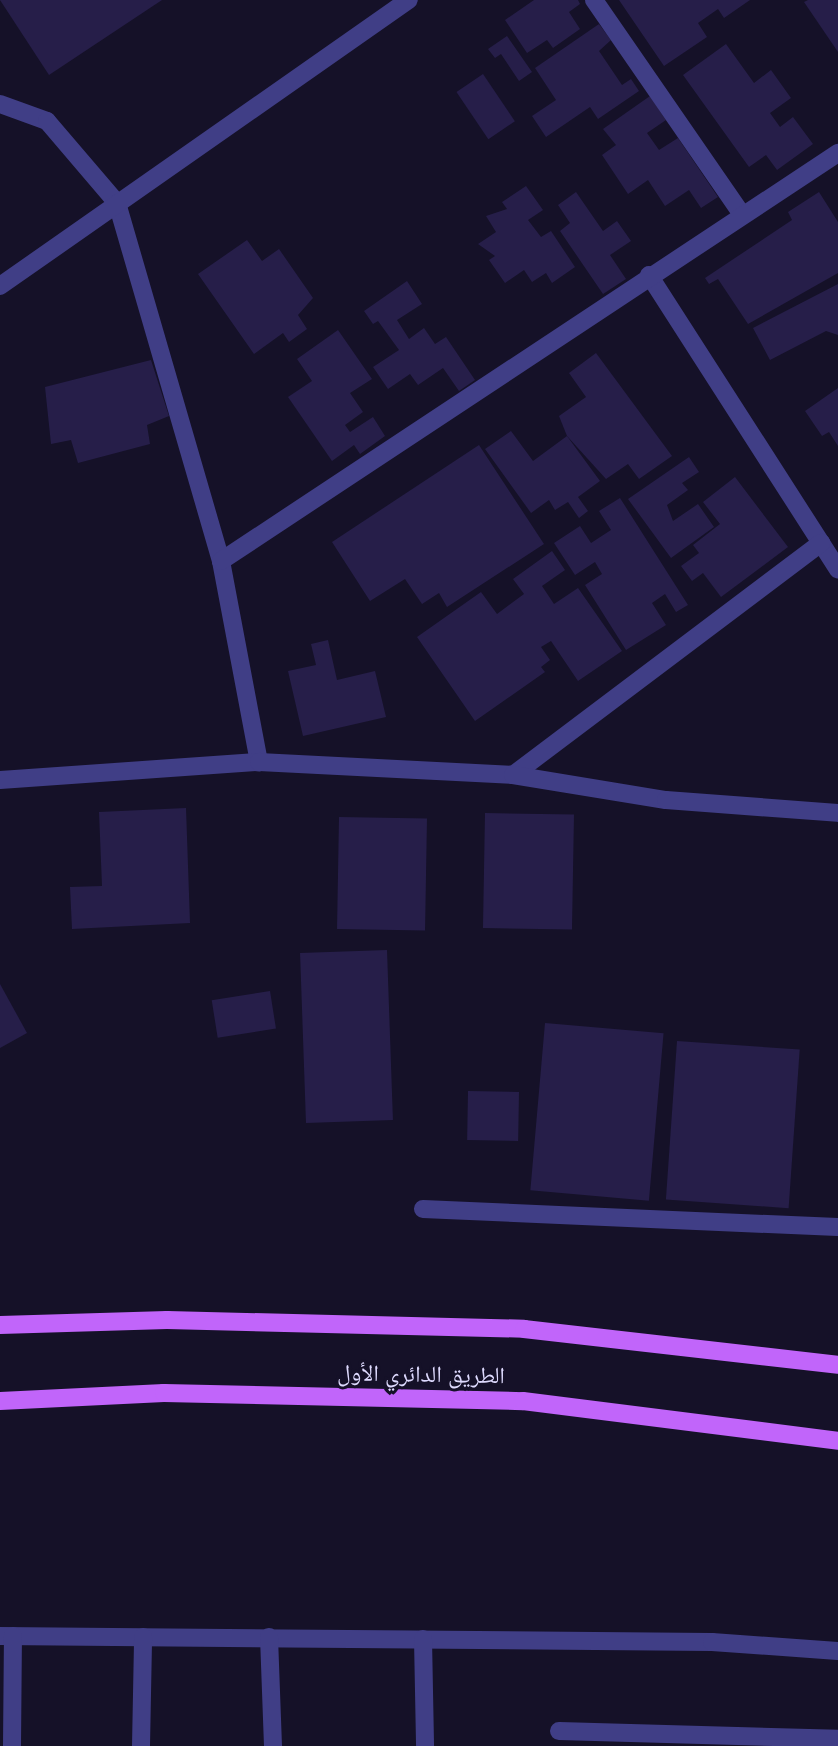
<!DOCTYPE html>
<meta charset="utf-8">
<style>
body{margin:0}
#map{position:relative;width:838px;height:1746px;overflow:hidden;background:#151128;font-family:Arial,"Noto Naskh Arabic",sans-serif}
div>[style]{position:absolute}
.building>*{inset:0;background:#261e49;transform-origin:0 0}
.lane>*{height:18px;margin:-9px;padding:0 9px;transform-origin:9px;border-radius:9px;background:#403e86}
.street>*{height:18px;margin:-9px;padding:0 9px;transform-origin:9px;border-radius:9px;background:#403e86}
.primary>*{height:18px;margin:-9px;padding:0 9px;transform-origin:9px;border-radius:9px;background:#c165fa}
span{translate:-50% -50%;white-space:nowrap;text-align:center;line-height:1.15;-webkit-text-stroke:6px #151128;paint-order:stroke}
.street-label{font-size:23px;color:#dedafe}
</style>
<div id="map">
<div class="building">
<i style="clip-path:polygon(0 0,162px 0,49px 75px)"></i>
<i style="clip-path:polygon(534px 0,578px 0,580px 4px,569px 12px,580px 29px,553px 48px,547px 40px,527px 53px,505px 20px)"></i>
<i style="clip-path:polygon(619px 0,750px 0,724px 18px,718px 9px,698px 23px,707px 37px,664px 66px)"></i>
<i style="clip-path:polygon(808px 0,838px 0,838px 52px,804px 2px)"></i>
<i style="clip-path:polygon(599px 24px,611px 40px,599px 51px,622px 85px,631px 79px,639px 91px,598px 119px,590px 107px,546px 137px,532px 116px,556px 100px,535px 68px)"></i>
<i style="clip-path:polygon(507px 36px,532px 72px,519px 81px,501px 54px,495px 58px,488px 49px)"></i>
<i style="clip-path:polygon(726px 44px,754px 83px,771px 70px,791px 98px,770px 113px,780px 127px,793px 117px,813px 144px,777px 170px,766px 155px,749px 167px,683px 75px)"></i>
<i style="left:483px;top:74px;width:57px;height:32px;rotate:56deg"></i>
<i style="clip-path:polygon(650px 96px,666px 120px,647px 133px,659px 150px,678px 138px,718px 197px,701px 208px,689px 190px,665px 206px,648px 180px,628px 194px,602px 155px,616px 145px,603px 129px)"></i>
<i style="clip-path:polygon(526px 186px,543px 210px,528px 220px,541px 237px,551px 231px,575px 267px,552px 283px,546px 273px,532px 282px,524px 270px,505px 283px,489px 260px,495px 256px,478px 244px,496px 232px,486px 216px,507px 209px,502px 202px)"></i>
<i style="clip-path:polygon(576px 192px,603px 231px,617px 221px,631px 241px,610px 255px,626px 279px,603px 294px,560px 231px,570px 223px,558px 205px)"></i>
<i style="clip-path:polygon(819px 192px,838px 222px,838px 273px,748px 324px,718px 279px,709px 284px,705px 278px,792px 220px,788px 212px)"></i>
<i style="clip-path:polygon(247px 240px,262px 261px,279px 249px,313px 298px,298px 315px,307px 329px,289px 342px,283px 333px,254px 354px,198px 274px)"></i>
<i style="clip-path:polygon(407px 281px,422px 304px,397px 320px,409px 339px,424px 328px,435px 344px,446px 337px,475px 380px,459px 391px,443px 368px,418px 385px,410px 374px,388px 389px,373px 367px,399px 350px,378px 321px,373px 324px,364px 311px)"></i>
<i style="clip-path:polygon(838px 284px,838px 335px,826px 331px,770px 360px,753px 328px)"></i>
<i style="clip-path:polygon(338px 330px,372px 379px,350px 393px,363px 412px,345px 425px,350px 432px,373px 417px,385px 436px,360px 454px,354px 445px,332px 461px,288px 397px,312px 381px,297px 359px)"></i>
<i style="clip-path:polygon(596px 353px,672px 456px,639px 479px,628px 464px,606px 479px,567px 436px,559px 416px,586px 397px,569px 373px)"></i>
<i style="clip-path:polygon(151px 360px,169px 416px,147px 425px,150px 444px,78px 463px,71px 440px,51px 444px,45px 387px)"></i>
<i style="clip-path:polygon(838px 388px,838px 446px,829px 432px,822px 436px,805px 411px)"></i>
<i style="clip-path:polygon(511px 431px,533px 461px,567px 436px,600px 481px,578px 497px,588px 511px,579px 518px,568px 502px,555px 510px,549px 500px,531px 513px,485px 449px)"></i>
<i style="clip-path:polygon(479px 445px,544px 544px,447px 607px,439px 593px,422px 604px,405px 579px,370px 601px,332px 542px)"></i>
<i style="clip-path:polygon(689px 457px,699px 472px,682px 483px,688px 490px,667px 505px,673px 521px,698px 504px,714px 527px,671px 558px,628px 499px)"></i>
<i style="clip-path:polygon(735px 477px,788px 547px,721px 597px,703px 573px,692px 581px,681px 566px,699px 553px,693px 545px,720px 524px,703px 502px)"></i>
<i style="clip-path:polygon(620px 498px,688px 605px,676px 612px,665px 594px,652px 603px,666px 625px,626px 650px,585px 585px,602px 574px,595px 562px,575px 575px,554px 543px,580px 526px,591px 543px,611px 530px,599px 511px)"></i>
<i style="clip-path:polygon(552px 551px,565px 570px,542px 586px,554px 604px,578px 588px,622px 651px,578px 681px,551px 641px,541px 647px,550px 660px,541px 667px,545px 672px,475px 721px,417px 637px,481px 592px,497px 614px,524px 594px,513px 579px)"></i>
<i style="clip-path:polygon(328px 640px,337px 680px,375px 671px,386px 717px,303px 736px,288px 671px,316px 665px,311px 644px)"></i>
<i style="clip-path:polygon(186px 808px,190px 923px,72px 929px,70px 887px,102px 886px,99px 812px)"></i>
<i style="left:485px;top:813px;width:89px;height:115px;rotate:1deg"></i>
<i style="left:339px;top:817px;width:88px;height:112px;rotate:1deg"></i>
<i style="left:387px;top:950px;width:170px;height:87px;rotate:88deg"></i>
<i style="clip-path:polygon(0 984px,27px 1033px,0 1048px)"></i>
<i style="left:270px;top:991px;width:38px;height:59px;rotate:81deg"></i>
<i style="left:545px;top:1023px;width:119px;height:168px;rotate:5deg"></i>
<i style="left:677px;top:1041px;width:123px;height:159px;rotate:4deg"></i>
<i style="left:468px;top:1091px;width:51px;height:49px;rotate:1deg"></i>
</div>
<div class="lane">
<i style="left:0;top:104px;width:50px;rotate:19.9deg"></i>
<i style="left:47px;top:121px;width:108px;rotate:49.5deg"></i>
<i style="left:0;top:1636px;width:712px;rotate:0.48deg"></i>
<i style="left:712px;top:1642px;width:126px;rotate:4.1deg"></i>
<i style="left:269px;top:1637px;width:109px;rotate:87.9deg"></i>
<i style="left:423px;top:1639px;width:107px;rotate:88.9deg"></i>
<i style="left:559px;top:1731px;width:279px;rotate:1.6deg"></i>
<i style="left:12px;top:1746px;width:110px;rotate:-89.5deg"></i>
<i style="left:141px;top:1746px;width:109px;rotate:-88.9deg"></i>
</div>
<div class="street">
<i style="left:594px;top:0;width:259px;rotate:55.4deg"></i>
<i style="left:117px;top:203px;width:373px;rotate:73.8deg"></i>
<i style="left:221px;top:561px;width:205px;rotate:79.3deg"></i>
<i style="left:649px;top:275px;width:350px;rotate:57.3deg"></i>
<i style="left:0;top:286px;width:499px;rotate:-35deg"></i>
<i style="left:221px;top:561px;width:740px;rotate:-33.48deg"></i>
<i style="left:513px;top:775px;width:386px;rotate:-37deg"></i>
<i style="left:0;top:780px;width:260px;rotate:-4deg"></i>
<i style="left:259px;top:762px;width:254px;rotate:2.9deg"></i>
<i style="left:513px;top:775px;width:155px;rotate:9.3deg"></i>
<i style="left:666px;top:800px;width:172px;rotate:4.3deg"></i>
<i style="left:423px;top:1209px;width:415px;rotate:2.5deg"></i>
</div>
<div class="primary">
<i style="left:0;top:1325px;width:167px;rotate:-1.7deg"></i>
<i style="left:167px;top:1320px;width:357px;rotate:1.4deg"></i>
<i style="left:524px;top:1329px;width:316px;rotate:6.5deg"></i>
<i style="left:0;top:1401px;width:164px;rotate:-2.8deg"></i>
<i style="left:164px;top:1393px;width:359px;rotate:1.3deg"></i>
<i style="left:523px;top:1401px;width:318px;rotate:7.2deg"></i>
</div>
<div class="street-label">
<span style="left:421px;top:1374px;rotate:1deg">الطريق الدائري الأول</span>
</div>
</div>
